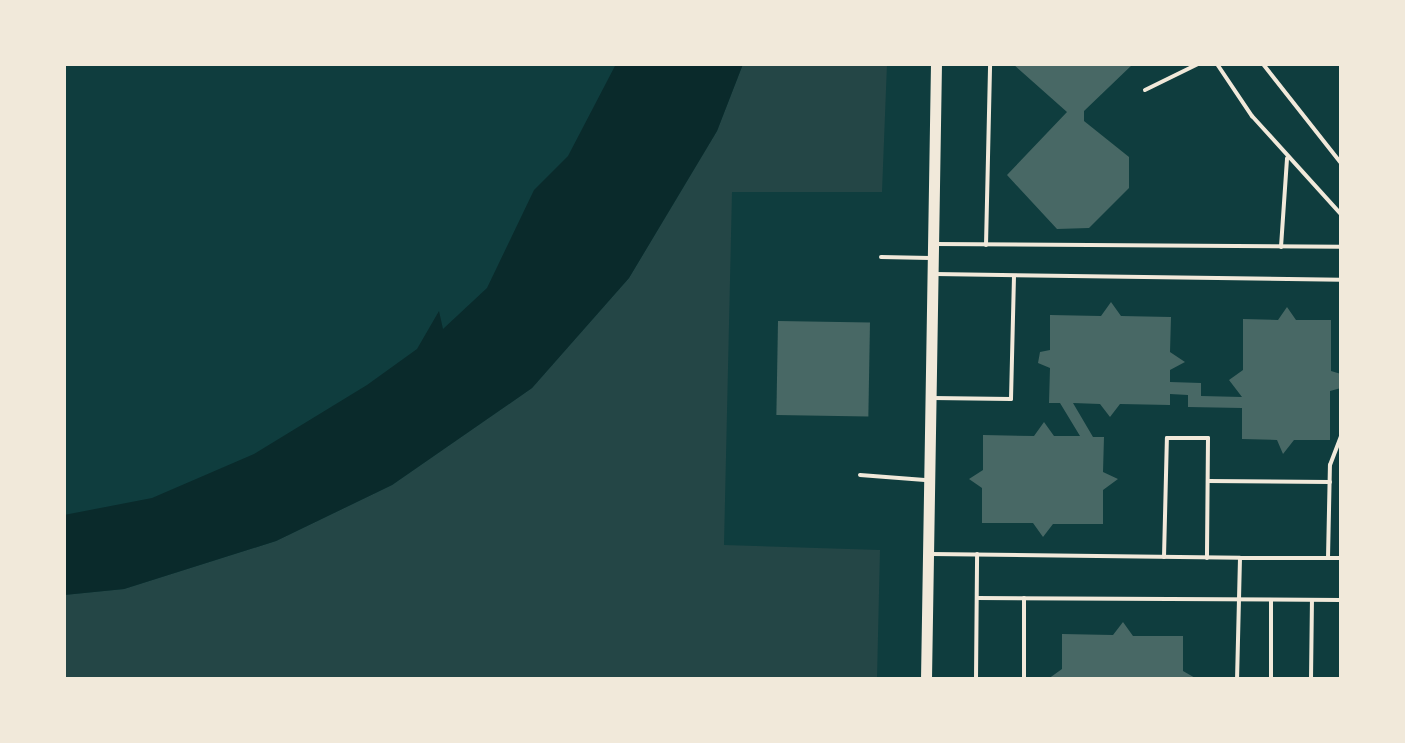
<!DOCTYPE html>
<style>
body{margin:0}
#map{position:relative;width:1405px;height:743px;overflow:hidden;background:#0f3d3e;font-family:"DejaVu Sans",sans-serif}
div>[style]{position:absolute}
.green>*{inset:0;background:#244646}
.water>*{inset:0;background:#0a2a2b}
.building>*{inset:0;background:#486865;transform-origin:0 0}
.service>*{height:4px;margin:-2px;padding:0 2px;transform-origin:2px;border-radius:2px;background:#f1e9da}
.secondary>*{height:11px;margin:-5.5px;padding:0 5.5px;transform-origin:5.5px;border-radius:5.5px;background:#f1e9da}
span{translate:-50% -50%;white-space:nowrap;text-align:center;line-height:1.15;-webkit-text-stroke:6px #f1e9da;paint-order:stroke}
.frame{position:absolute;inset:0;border:66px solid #f1e9da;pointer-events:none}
</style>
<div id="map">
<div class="green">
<i style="clip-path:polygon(743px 64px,887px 64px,882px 192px,732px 192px,724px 545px,880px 550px,877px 679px,64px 679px,64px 595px,124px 589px,276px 541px,392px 485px,532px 388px,629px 278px,717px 131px)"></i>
</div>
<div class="water">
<i style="clip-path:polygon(616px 64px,743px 64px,717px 131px,629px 278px,532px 388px,392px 485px,276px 541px,124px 589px,64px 595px,64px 515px,152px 498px,254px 454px,367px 385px,417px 349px,439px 311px,443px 329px,487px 288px,534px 190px,568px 156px)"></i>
</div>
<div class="building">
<i style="clip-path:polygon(1013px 64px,1133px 64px,1084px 111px,1084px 121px,1129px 157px,1129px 188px,1089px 228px,1057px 229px,1007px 175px,1067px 112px)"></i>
<i style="clip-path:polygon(1111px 302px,1121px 316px,1171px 317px,1170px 352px,1185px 362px,1170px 370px,1170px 382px,1201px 383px,1201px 396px,1242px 397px,1229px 380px,1243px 370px,1243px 319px,1278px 320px,1287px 307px,1296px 320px,1331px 320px,1331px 371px,1341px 374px,1341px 388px,1330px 391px,1330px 440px,1294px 440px,1283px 454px,1277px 440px,1242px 439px,1242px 408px,1188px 407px,1188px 395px,1170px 394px,1170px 405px,1120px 404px,1110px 417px,1100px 404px,1073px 403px,1093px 437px,1104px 437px,1103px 472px,1118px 479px,1103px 490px,1103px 524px,1053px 524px,1043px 537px,1033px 523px,982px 523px,982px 488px,969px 479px,983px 470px,983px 435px,1034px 436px,1044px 422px,1054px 436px,1080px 436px,1060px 403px,1049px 403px,1050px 368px,1038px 363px,1040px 352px,1050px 350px,1050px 315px,1101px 316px)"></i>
<i style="left:778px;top:321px;width:92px;height:94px;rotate:1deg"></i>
<i style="clip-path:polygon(1123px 622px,1133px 636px,1183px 636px,1183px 671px,1197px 679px,1048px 679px,1062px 669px,1062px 634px,1113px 635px)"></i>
</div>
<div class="service">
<i style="left:1217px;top:64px;width:63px;rotate:56.1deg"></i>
<i style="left:1252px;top:116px;width:132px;rotate:47.8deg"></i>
<i style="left:1263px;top:64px;width:126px;rotate:51.8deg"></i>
<i style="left:1145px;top:90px;width:59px;rotate:-26.1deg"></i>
<i style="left:935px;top:244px;width:406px;rotate:0.4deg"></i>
<i style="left:986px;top:245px;width:181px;rotate:-88.7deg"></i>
<i style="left:1281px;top:247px;width:89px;rotate:-86.1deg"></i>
<i style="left:881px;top:257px;width:49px;rotate:1.2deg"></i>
<i style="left:935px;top:274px;width:406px;rotate:0.8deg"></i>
<i style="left:933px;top:398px;width:78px;rotate:0.7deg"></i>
<i style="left:1011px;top:399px;width:123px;rotate:-88.6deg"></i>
<i style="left:860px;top:475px;width:65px;rotate:4.4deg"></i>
<i style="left:1208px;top:481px;width:122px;rotate:0.5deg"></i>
<i style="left:931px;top:554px;width:309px;rotate:0.7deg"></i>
<i style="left:1240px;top:558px;width:121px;rotate:91.4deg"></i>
<i style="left:1164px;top:557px;width:119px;rotate:-88.6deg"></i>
<i style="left:1167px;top:438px;width:41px"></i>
<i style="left:1208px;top:438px;width:120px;rotate:90.5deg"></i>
<i style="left:1240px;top:558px;width:101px"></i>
<i style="left:1328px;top:558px;width:93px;rotate:-88.8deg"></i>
<i style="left:1330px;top:465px;width:31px;rotate:-69deg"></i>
<i style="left:977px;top:598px;width:364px;rotate:0.3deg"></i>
<i style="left:1271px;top:600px;width:79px;rotate:90deg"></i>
<i style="left:976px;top:679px;width:125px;rotate:-89.5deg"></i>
<i style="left:1024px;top:679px;width:81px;rotate:-90deg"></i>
<i style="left:1311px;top:679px;width:79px;rotate:-89.3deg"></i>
</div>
<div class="secondary">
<i style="left:926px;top:679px;width:615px;rotate:-89.07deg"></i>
</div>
<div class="frame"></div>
</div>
